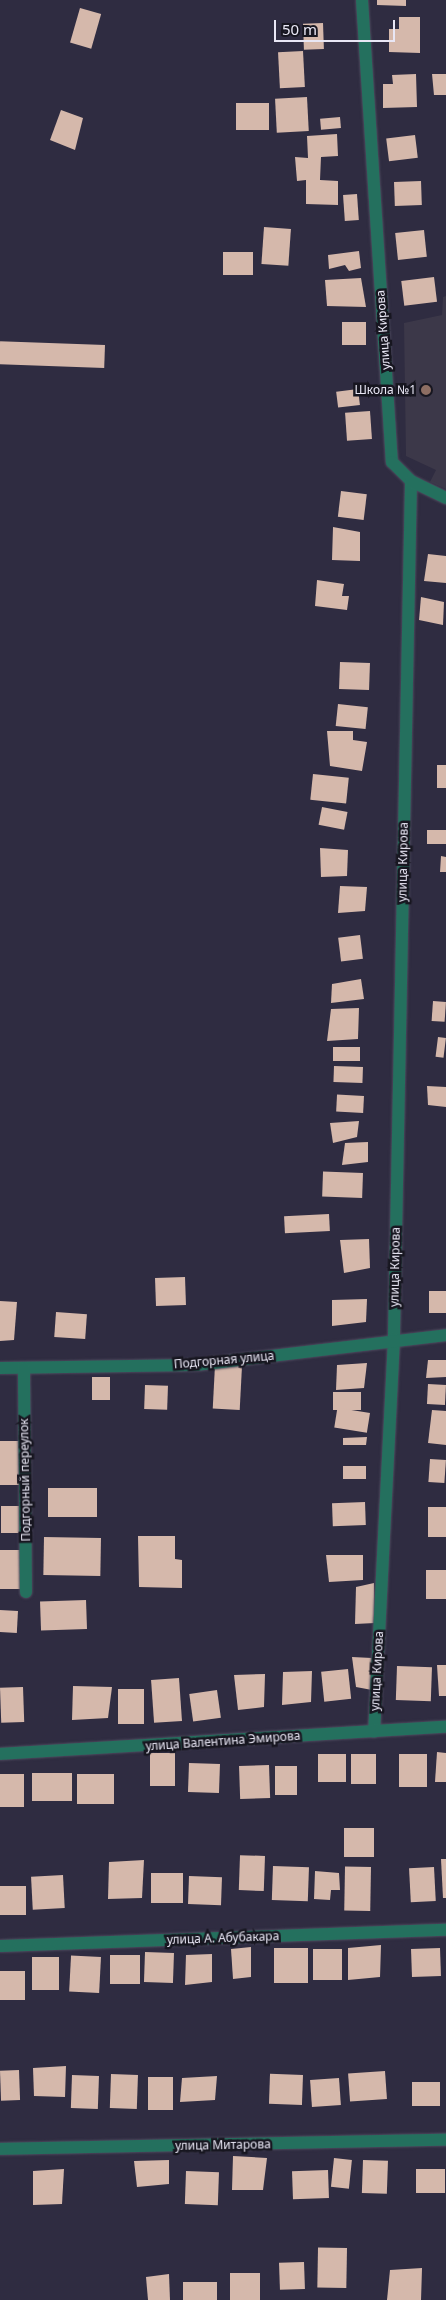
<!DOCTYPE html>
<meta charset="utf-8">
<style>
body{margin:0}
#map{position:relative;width:446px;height:2300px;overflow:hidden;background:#2f2c41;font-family:"Noto Sans",sans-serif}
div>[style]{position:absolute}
.education>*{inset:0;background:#3c3849}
.building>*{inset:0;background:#d5b8ab;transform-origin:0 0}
.roads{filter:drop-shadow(0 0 1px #4d4a5e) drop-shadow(0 0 1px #4d4a5e)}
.minor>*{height:12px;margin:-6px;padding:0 6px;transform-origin:6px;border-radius:6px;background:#24705e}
.dots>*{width:14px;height:14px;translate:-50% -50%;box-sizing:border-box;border:2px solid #171620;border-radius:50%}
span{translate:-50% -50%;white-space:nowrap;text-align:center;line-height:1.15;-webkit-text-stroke:5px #171620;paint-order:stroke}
.street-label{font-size:12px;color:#e9e7f5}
.poi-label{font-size:12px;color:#e9e7f5}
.right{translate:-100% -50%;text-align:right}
.scale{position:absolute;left:274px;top:20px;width:121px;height:22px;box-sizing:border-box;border:2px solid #e9e7f5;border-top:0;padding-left:6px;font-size:15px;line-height:18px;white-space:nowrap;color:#e9e7f5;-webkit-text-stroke:4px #171620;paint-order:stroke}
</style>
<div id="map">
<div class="education">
<i style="clip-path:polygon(446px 296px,446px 489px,430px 482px,436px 470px,406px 456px,404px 323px,442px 315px,443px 297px)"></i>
</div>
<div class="building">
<i style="clip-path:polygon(377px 0,406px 0,406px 6px,377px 5px)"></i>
<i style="left:80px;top:8px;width:22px;height:36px;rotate:16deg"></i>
<i style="clip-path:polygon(399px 17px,420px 17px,420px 53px,389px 52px,389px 29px,399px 29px)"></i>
<i style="left:323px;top:23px;width:26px;height:20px;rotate:88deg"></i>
<i style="left:303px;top:51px;width:36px;height:25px;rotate:87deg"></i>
<i style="clip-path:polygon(416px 74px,417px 107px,383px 108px,383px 84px,393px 84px,392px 75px)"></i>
<i style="clip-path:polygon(432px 74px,446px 74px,446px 95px,434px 95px)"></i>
<i style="left:307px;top:97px;width:34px;height:32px;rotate:87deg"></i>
<i style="left:236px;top:103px;width:33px;height:27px"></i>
<i style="clip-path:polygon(61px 110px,83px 118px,75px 150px,50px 140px)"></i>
<i style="left:340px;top:117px;width:11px;height:20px;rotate:85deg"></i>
<i style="clip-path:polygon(337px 134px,338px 156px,321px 157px,320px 180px,338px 181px,338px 205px,306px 204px,306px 180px,297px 181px,295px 157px,308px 158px,307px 136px)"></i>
<i style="left:415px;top:135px;width:23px;height:29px;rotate:83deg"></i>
<i style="left:421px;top:181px;width:24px;height:27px;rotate:88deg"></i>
<i style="left:357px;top:194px;width:26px;height:14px;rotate:86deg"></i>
<i style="left:264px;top:227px;width:27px;height:37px;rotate:4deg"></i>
<i style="left:424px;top:230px;width:27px;height:29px;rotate:84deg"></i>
<i style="clip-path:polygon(359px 251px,361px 268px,349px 271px,345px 265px,329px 269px,328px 255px)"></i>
<i style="left:223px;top:252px;width:30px;height:23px"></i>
<i style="left:434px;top:277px;width:25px;height:33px;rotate:83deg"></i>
<i style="clip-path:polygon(361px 278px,366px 307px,327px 306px,325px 280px)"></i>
<i style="left:342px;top:322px;width:24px;height:23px"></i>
<i style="left:105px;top:345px;width:23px;height:105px;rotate:92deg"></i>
<i style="left:358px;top:389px;width:16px;height:22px;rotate:83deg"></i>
<i style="left:370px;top:411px;width:28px;height:25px;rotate:86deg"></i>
<i style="left:341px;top:491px;width:26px;height:26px;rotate:7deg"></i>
<i style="clip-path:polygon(333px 527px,360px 532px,360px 561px,332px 560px)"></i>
<i style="clip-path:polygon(428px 554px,446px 556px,446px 583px,424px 581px)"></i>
<i style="clip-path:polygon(317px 580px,344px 584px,342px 596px,349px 596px,347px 610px,315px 606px)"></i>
<i style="clip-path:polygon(421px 597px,444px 602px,443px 625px,419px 620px)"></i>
<i style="left:340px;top:662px;width:30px;height:27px;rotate:2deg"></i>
<i style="left:338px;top:704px;width:30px;height:22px;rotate:6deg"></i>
<i style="clip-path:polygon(327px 731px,353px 731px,353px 740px,367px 742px,362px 771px,330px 766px)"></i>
<i style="left:437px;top:765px;width:9px;height:23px"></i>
<i style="left:313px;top:774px;width:36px;height:26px;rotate:6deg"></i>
<i style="left:322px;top:807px;width:26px;height:18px;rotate:11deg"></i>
<i style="left:427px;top:830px;width:19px;height:14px"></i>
<i style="clip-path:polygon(320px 848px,348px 850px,347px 876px,321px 877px)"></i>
<i style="clip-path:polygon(441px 856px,446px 857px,446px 872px,440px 872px)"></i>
<i style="clip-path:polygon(340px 886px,367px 887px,365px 911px,338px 913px)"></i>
<i style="left:360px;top:935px;width:24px;height:22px;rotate:83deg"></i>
<i style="clip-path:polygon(361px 979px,364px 999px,331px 1003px,332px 984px)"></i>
<i style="left:433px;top:1001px;width:13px;height:20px;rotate:4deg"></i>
<i style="clip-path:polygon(359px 1008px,358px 1039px,327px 1041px,331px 1009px)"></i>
<i style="left:438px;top:1037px;width:8px;height:20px;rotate:7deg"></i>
<i style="left:333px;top:1047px;width:27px;height:14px"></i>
<i style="left:334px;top:1066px;width:29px;height:16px;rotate:2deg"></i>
<i style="clip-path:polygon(427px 1086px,446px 1087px,446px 1107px,428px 1105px)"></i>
<i style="left:364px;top:1096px;width:17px;height:27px;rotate:93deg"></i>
<i style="clip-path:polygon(359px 1121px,357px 1137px,333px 1143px,330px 1123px)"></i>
<i style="clip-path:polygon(368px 1142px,368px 1162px,342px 1165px,345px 1143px)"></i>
<i style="left:363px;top:1173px;width:25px;height:40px;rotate:92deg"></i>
<i style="left:329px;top:1214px;width:17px;height:45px;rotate:87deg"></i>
<i style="clip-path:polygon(369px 1239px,370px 1268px,344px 1273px,340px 1240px)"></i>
<i style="left:185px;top:1277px;width:28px;height:30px;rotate:88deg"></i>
<i style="left:446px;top:1291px;width:22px;height:17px;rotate:90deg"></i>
<i style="clip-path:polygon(367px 1299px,366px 1322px,332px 1326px,332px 1300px)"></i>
<i style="clip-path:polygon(0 1301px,17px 1302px,14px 1340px,0 1341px)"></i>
<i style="left:56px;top:1312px;width:31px;height:25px;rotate:4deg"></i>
<i style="clip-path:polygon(428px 1360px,446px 1360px,446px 1377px,426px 1378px)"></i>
<i style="clip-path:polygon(367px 1363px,364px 1388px,336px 1390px,337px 1365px)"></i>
<i style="left:242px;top:1366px;width:44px;height:27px;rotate:93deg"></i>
<i style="left:92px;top:1377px;width:18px;height:23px"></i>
<i style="left:428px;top:1384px;width:18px;height:20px;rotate:3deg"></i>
<i style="left:145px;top:1385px;width:23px;height:24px;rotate:2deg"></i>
<i style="left:333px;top:1392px;width:28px;height:18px"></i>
<i style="clip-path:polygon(432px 1410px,446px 1411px,446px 1445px,428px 1443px)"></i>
<i style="left:370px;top:1413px;width:20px;height:33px;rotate:99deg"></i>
<i style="clip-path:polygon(367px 1437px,366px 1445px,343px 1445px,343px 1438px)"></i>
<i style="left:0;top:1441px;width:20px;height:44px"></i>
<i style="left:430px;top:1459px;width:16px;height:23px;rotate:4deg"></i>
<i style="left:366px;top:1466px;width:13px;height:23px;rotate:90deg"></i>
<i style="left:48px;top:1488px;width:49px;height:29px"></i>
<i style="left:365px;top:1502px;width:23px;height:33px;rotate:88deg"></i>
<i style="left:1px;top:1506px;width:20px;height:27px"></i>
<i style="left:428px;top:1507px;width:18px;height:30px"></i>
<i style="clip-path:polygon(138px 1536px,175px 1536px,175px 1559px,182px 1560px,182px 1588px,139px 1587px)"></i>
<i style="left:44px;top:1537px;width:57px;height:38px;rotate:1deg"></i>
<i style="left:0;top:1550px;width:21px;height:39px"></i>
<i style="clip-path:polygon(326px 1555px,363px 1555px,363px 1580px,329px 1582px)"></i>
<i style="left:446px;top:1570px;width:29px;height:20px;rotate:90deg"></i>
<i style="clip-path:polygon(374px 1583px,375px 1623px,355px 1624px,356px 1587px)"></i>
<i style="left:86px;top:1600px;width:29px;height:46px;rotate:88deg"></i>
<i style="left:0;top:1610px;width:18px;height:22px;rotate:3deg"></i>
<i style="clip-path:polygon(352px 1657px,372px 1658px,372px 1690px,356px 1687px)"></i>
<i style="clip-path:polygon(437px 1665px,446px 1665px,446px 1696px,439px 1696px)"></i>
<i style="left:397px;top:1666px;width:35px;height:34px;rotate:2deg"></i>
<i style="left:348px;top:1669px;width:30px;height:27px;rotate:84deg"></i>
<i style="clip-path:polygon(312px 1671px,311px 1702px,282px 1705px,283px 1672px)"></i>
<i style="clip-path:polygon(265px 1674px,264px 1707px,238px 1710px,234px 1675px)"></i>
<i style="left:179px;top:1678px;width:43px;height:28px;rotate:86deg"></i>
<i style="clip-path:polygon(73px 1686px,112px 1687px,108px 1718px,72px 1720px)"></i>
<i style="left:23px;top:1687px;width:35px;height:23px;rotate:88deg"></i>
<i style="left:118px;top:1689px;width:26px;height:35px"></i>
<i style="left:217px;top:1690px;width:28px;height:28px;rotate:82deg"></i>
<i style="clip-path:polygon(437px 1752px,446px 1753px,446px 1782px,435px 1782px)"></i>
<i style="left:175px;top:1753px;width:33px;height:25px;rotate:90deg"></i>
<i style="left:318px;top:1754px;width:28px;height:28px"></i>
<i style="left:351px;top:1754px;width:25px;height:30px"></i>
<i style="left:427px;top:1754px;width:33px;height:28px;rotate:90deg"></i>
<i style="left:189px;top:1763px;width:31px;height:29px;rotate:2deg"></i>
<i style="left:269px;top:1765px;width:33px;height:30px;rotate:88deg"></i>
<i style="left:275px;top:1766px;width:22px;height:29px"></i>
<i style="left:32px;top:1773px;width:40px;height:28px"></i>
<i style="left:0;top:1774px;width:24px;height:33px"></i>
<i style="left:77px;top:1774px;width:37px;height:30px"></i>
<i style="left:344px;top:1828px;width:30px;height:29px"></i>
<i style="left:265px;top:1856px;width:35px;height:25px;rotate:92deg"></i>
<i style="clip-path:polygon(441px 1859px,446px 1859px,446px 1898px,443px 1898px)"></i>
<i style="clip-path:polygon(144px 1860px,142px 1898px,108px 1899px,109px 1862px)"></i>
<i style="left:273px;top:1866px;width:36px;height:34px;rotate:2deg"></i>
<i style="left:371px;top:1867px;width:44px;height:26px;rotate:91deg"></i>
<i style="left:434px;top:1867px;width:34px;height:25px;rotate:87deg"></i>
<i style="clip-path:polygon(315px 1871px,339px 1873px,340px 1890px,331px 1890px,330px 1900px,314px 1899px)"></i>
<i style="left:183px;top:1873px;width:30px;height:32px;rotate:90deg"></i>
<i style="left:63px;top:1875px;width:33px;height:32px;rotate:87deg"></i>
<i style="left:189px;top:1876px;width:33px;height:28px;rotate:2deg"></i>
<i style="left:26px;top:1886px;width:29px;height:26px;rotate:90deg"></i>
<i style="clip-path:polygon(381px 1945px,380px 1977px,348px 1980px,348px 1948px)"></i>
<i style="clip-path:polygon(251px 1947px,251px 1977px,233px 1979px,231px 1949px)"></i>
<i style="left:308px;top:1948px;width:35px;height:34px;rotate:90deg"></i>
<i style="left:440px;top:1948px;width:28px;height:29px;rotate:88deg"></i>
<i style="left:342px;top:1949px;width:31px;height:29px;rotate:90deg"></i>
<i style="left:174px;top:1953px;width:30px;height:29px;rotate:92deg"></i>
<i style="clip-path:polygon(212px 1954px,212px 1982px,185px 1985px,186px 1955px)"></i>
<i style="left:140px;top:1955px;width:29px;height:30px;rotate:90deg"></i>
<i style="left:32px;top:1957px;width:27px;height:33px"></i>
<i style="left:101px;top:1957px;width:36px;height:30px;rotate:93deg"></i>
<i style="left:25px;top:1971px;width:29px;height:25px;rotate:90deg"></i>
<i style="clip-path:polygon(66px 2066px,65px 2097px,34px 2096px,33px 2068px)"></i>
<i style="left:19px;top:2070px;width:30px;height:19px;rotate:88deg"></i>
<i style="left:385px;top:2071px;width:28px;height:37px;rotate:86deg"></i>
<i style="left:111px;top:2074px;width:27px;height:34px;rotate:2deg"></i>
<i style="left:72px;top:2075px;width:27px;height:33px;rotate:2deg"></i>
<i style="left:303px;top:2075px;width:30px;height:33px;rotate:92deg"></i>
<i style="clip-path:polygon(217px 2076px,215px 2100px,180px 2102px,182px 2078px)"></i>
<i style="left:148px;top:2077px;width:25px;height:33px"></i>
<i style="left:339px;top:2078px;width:27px;height:29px;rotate:86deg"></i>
<i style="left:412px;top:2082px;width:28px;height:24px"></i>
<i style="clip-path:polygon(233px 2156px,267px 2158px,263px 2190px,232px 2190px)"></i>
<i style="left:334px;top:2158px;width:18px;height:29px;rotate:6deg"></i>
<i style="clip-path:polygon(169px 2160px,169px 2184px,137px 2187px,134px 2161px)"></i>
<i style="left:363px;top:2160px;width:25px;height:33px;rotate:2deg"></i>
<i style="clip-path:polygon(64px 2169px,62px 2204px,33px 2205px,33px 2171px)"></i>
<i style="left:416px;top:2169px;width:29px;height:24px"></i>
<i style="left:328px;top:2170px;width:28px;height:36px;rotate:88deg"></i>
<i style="left:186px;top:2171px;width:33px;height:33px;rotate:2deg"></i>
<i style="left:347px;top:2248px;width:40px;height:29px;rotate:91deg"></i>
<i style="left:304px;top:2262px;width:27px;height:25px;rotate:88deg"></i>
<i style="clip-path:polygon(422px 2268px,421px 2300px,387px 2300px,390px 2270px)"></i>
<i style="left:230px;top:2273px;width:30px;height:27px"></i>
<i style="clip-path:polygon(169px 2274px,170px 2300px,148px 2300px,146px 2277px)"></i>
<i style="left:183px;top:2282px;width:34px;height:18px"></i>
</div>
<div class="roads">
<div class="minor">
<i style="left:362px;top:0;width:463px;rotate:86.3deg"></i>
<i style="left:392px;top:462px;width:27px;rotate:45deg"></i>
<i style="left:411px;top:481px;width:858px;rotate:91.14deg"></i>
<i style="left:394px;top:1339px;width:393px;rotate:92.9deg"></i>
<i style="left:411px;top:481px;width:39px;rotate:26deg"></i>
<i style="left:0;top:1368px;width:196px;rotate:-0.9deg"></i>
<i style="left:196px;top:1365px;width:252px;rotate:-6.8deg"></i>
<i style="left:24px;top:1368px;width:224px;rotate:89.5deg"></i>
<i style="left:0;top:1754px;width:447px;rotate:-3.5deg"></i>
<i style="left:0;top:1946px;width:446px;rotate:-2.1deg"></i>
<i style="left:0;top:2149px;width:446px;rotate:-1.2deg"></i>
</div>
</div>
<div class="dots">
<i style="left:426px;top:390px;background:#8d6e63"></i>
</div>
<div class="street-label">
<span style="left:383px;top:330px;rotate:-94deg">улица Кирова</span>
<span style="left:403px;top:862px;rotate:-89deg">улица Кирова</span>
<span style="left:395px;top:1267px;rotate:-89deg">улица Кирова</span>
<span style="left:224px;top:1360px;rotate:-5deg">Подгорная улица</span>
<span style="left:25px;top:1480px;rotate:-91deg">Подгорный переулок</span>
<span style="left:377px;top:1671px;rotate:-87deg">улица Кирова</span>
<span style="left:223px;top:1741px;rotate:-4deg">улица Валентина Эмирова</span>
<span style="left:223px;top:1938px;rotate:-2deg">улица А. Абубакара</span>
<span style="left:223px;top:2145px;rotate:-1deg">улица Митарова</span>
</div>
<div class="poi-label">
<span class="right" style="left:416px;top:390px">Школа №1</span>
</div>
<div class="scale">50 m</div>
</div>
